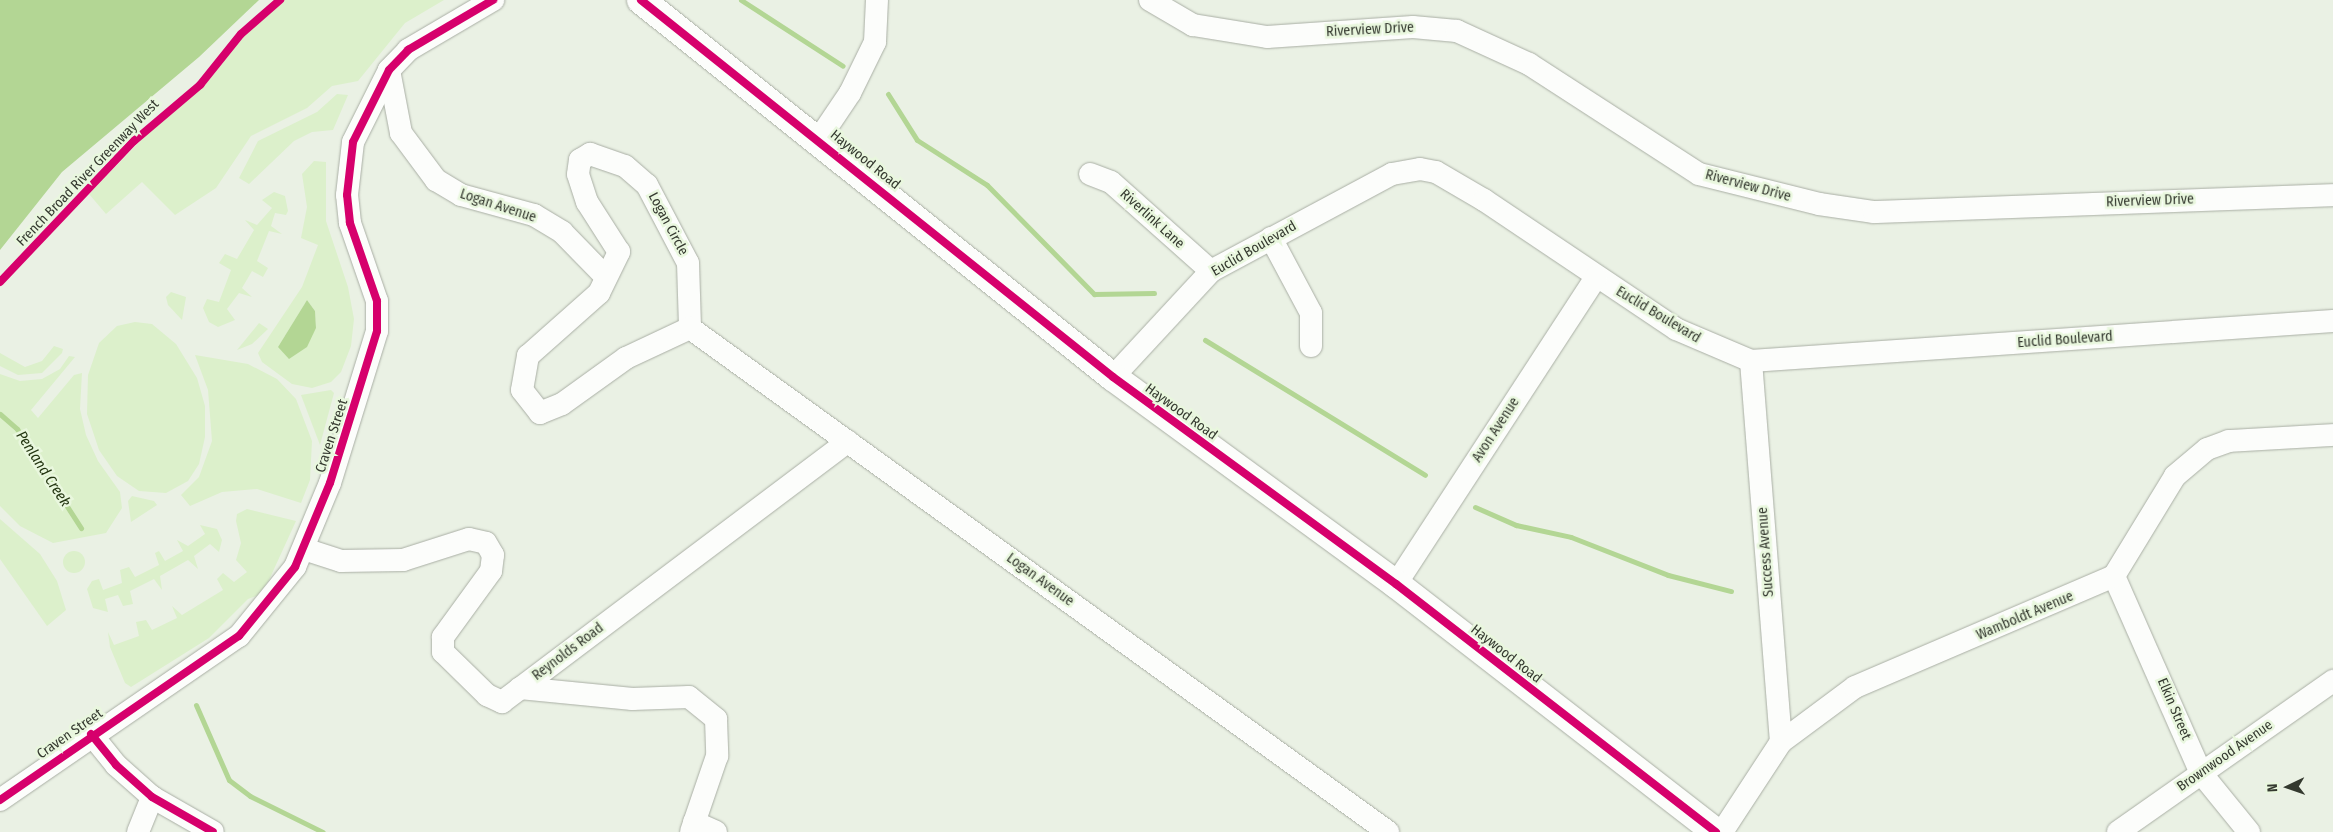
<!DOCTYPE html>
<style>
body{margin:0}
#map{position:relative;width:2333px;height:832px;overflow:hidden;background:#eaf1e4;font-family:"Fira Sans Condensed",sans-serif}
div>[style]{position:absolute}
.green>*{inset:0;background:#dcf0cb}
.round{border-radius:50%}
.water>*{inset:0;background:#b3d694}
.stream>*{height:5px;margin:-2.5px;padding:0 2.5px;transform-origin:2.5px;border-radius:2.5px;background:#b3d694}
.roads{filter:drop-shadow(0 0 1px #a9aea4) drop-shadow(0 0 1px #a9aea4)}
.minor>*{height:22px;margin:-11px;padding:0 11px;transform-origin:11px;border-radius:11px;background:#fcfdfb}
.major>*{height:28px;margin:-14px;padding:0 14px;transform-origin:14px;border-radius:14px;background:#fcfdfb}
.cycleway>*{height:8px;margin:-4px;padding:0 4px;transform-origin:4px;border-radius:4px;background:#d6006c}
span{translate:-50% -50%;white-space:nowrap;text-align:center;line-height:1.15;-webkit-text-stroke:5px #e9f7de;paint-order:stroke}
.street-label{font-size:14px;color:#34392f}
.water-label{font-size:15px;color:#243612;font-style:italic}
.north{position:absolute;left:2263px;top:762px;width:50px;height:50px;-webkit-text-stroke:4px #e9f7de;paint-order:stroke;rotate:267deg;font-size:14px;font-weight:700;line-height:20px;text-align:center;color:#34392f}
.north::after{content:'';display:block;margin:auto;width:18px;height:22px;background:#34392f;clip-path:polygon(50% 0,100% 100%,50% 72%,0 100%)}
</style>
<div id="map">
<div class="green">
<i style="clip-path:polygon(284px 0,444px 0,405px 23px,358px 81px,332px 86px,307px 108px,251px 136px,216px 188px,175px 215px,142px 182px,106px 214px,89px 194px,156px 125px,204px 86px,250px 29px)"></i>
<i style="clip-path:polygon(337px 94px,348px 95px,333px 130px,312px 132px,294px 141px,249px 184px,239px 178px,258px 141px,317px 112px)"></i>
<i style="clip-path:polygon(evenodd,314px 161px,326px 162px,326px 221px,348px 287px,354px 319px,351px 346px,341px 372px,331px 382px,312px 388px,292px 384px,262px 362px,258px 353px,302px 287px,318px 245px,301px 238px,307px 207px,302px 174px,314px 161px,307px 300px,315px 311px,316px 328px,278px 347px,307px 300px)"></i>
<i style="clip-path:polygon(274px 192px,285px 196px,288px 211px,286px 215px,275px 213px,271px 226px,282px 234px,269px 231px,257px 261px,268px 268px,263px 277px,252px 271px,242px 288px,252px 297px,239px 293px,227px 309px,235px 320px,218px 327px,209px 322px,203px 308px,207px 299px,219px 302px,231px 270px,219px 263px,225px 254px,237px 259px,254px 230px,245px 220px,257px 225px,272px 208px,262px 200px)"></i>
<i style="clip-path:polygon(171px 292px,186px 297px,182px 320px,168px 305px,166px 297px)"></i>
<i style="clip-path:polygon(135px 322px,152px 324px,176px 344px,197px 378px,205px 406px,205px 437px,199px 464px,188px 481px,166px 493px,139px 491px,117px 476px,99px 450px,87px 414px,88px 375px,99px 343px,117px 326px)"></i>
<i style="clip-path:polygon(259px 323px,268px 329px,252px 344px,237px 350px)"></i>
<i style="clip-path:polygon(54px 346px,63px 349px,62px 353px,42px 373px,18px 375px,0 366px,0 353px,25px 367px,42px 361px)"></i>
<i style="clip-path:polygon(195px 355px,248px 364px,277px 379px,296px 399px,312px 441px,310px 480px,301px 503px,257px 489px,222px 492px,190px 506px,181px 495px,199px 477px,212px 441px,208px 390px)"></i>
<i style="clip-path:polygon(69px 356px,75px 357px,31px 410px,38px 418px,74px 375px,82px 373px,80px 409px,86px 435px,98px 461px,120px 492px,122px 508px,106px 533px,53px 543px,20px 526px,0 506px,0 374px,20px 381px,42px 379px,60px 369px)"></i>
<i style="clip-path:polygon(331px 390px,334px 393px,320px 445px,301px 395px)"></i>
<i style="clip-path:polygon(132px 496px,154px 501px,157px 505px,131px 522px,128px 501px)"></i>
<i style="clip-path:polygon(247px 509px,296px 521px,269px 580px,259px 595px,248px 599px,209px 638px,131px 687px,125px 683px,110px 647px,108px 632px,114px 645px,139px 636px,136px 622px,146px 620px,152px 630px,177px 618px,172px 606px,182px 615px,223px 590px,217px 579px,223px 573px,234px 582px,247px 572px,236px 560px,241px 543px,236px 521px,237px 514px)"></i>
<i style="clip-path:polygon(0 519px,40px 554px,57px 581px,66px 610px,47px 626px,0 559px)"></i>
<i style="clip-path:polygon(200px 525px,217px 529px,222px 540px,219px 552px,210px 544px,194px 556px,198px 569px,188px 560px,160px 576px,162px 590px,154px 579px,130px 591px,133px 604px,123px 606px,118px 595px,105px 599px,108px 612px,93px 608px,87px 589px,92px 581px,99px 579px,103px 590px,122px 583px,120px 570px,129px 567px,135px 577px,159px 565px,155px 553px,159px 551px,165px 561px,183px 551px,177px 540px,188px 546px,205px 534px)"></i>
<i class="round" style="left:63px;top:551px;width:22px;height:22px"></i>
</div>
<div class="water">
<i style="clip-path:polygon(0 0,259px 0,199px 57px,62px 172px,0 250px)"></i>
<i style="clip-path:polygon(307px 300px,315px 311px,316px 328px,307px 347px,289px 359px,278px 347px)"></i>
</div>
<div class="stream">
<i style="left:741px;top:0;width:121px;rotate:32.9deg"></i>
<i style="left:888px;top:94px;width:54px;rotate:57.8deg"></i>
<i style="left:917px;top:140px;width:83px;rotate:32.7deg"></i>
<i style="left:987px;top:185px;width:153px;rotate:45.5deg"></i>
<i style="left:1094px;top:294px;width:60px;rotate:-1deg"></i>
<i style="left:1205px;top:340px;width:258px;rotate:31.5deg"></i>
<i style="left:0;top:414px;width:23px;rotate:41deg"></i>
<i style="left:17px;top:429px;width:118px;rotate:57.1deg"></i>
<i style="left:1475px;top:507px;width:45px;rotate:23.7deg"></i>
<i style="left:1516px;top:525px;width:56px;rotate:12.3deg"></i>
<i style="left:1571px;top:537px;width:104px;rotate:21.4deg"></i>
<i style="left:1668px;top:575px;width:65px;rotate:14.3deg"></i>
<i style="left:196px;top:705px;width:82px;rotate:66.3deg"></i>
<i style="left:229px;top:780px;width:26px;rotate:37deg"></i>
<i style="left:250px;top:796px;width:81px;rotate:26.3deg"></i>
</div>
<div class="roads">
<div class="minor">
<i style="left:1150px;top:0;width:50px;rotate:30.2deg"></i>
<i style="left:1193px;top:25px;width:75px;rotate:9.2deg"></i>
<i style="left:1267px;top:37px;width:146px;rotate:-3.9deg"></i>
<i style="left:1413px;top:27px;width:44px;rotate:5.2deg"></i>
<i style="left:1457px;top:31px;width:79px;rotate:24.6deg"></i>
<i style="left:1529px;top:64px;width:202px;rotate:32.9deg"></i>
<i style="left:1699px;top:174px;width:124px;rotate:14deg"></i>
<i style="left:1819px;top:204px;width:56px;rotate:8.3deg"></i>
<i style="left:1874px;top:212px;width:459px;rotate:-2.1deg"></i>
<i style="left:389px;top:70px;width:64px;rotate:79.2deg"></i>
<i style="left:401px;top:133px;width:59px;rotate:53.3deg"></i>
<i style="left:436px;top:180px;width:29px;rotate:31deg"></i>
<i style="left:461px;top:195px;width:76px;rotate:15.3deg"></i>
<i style="left:534px;top:215px;width:33px;rotate:31deg"></i>
<i style="left:562px;top:232px;width:62px;rotate:45.7deg"></i>
<i style="left:819px;top:139px;width:55px;rotate:-56deg"></i>
<i style="left:850px;top:93px;width:57px;rotate:-63.9deg"></i>
<i style="left:875px;top:42px;width:42px;rotate:-87.3deg"></i>
<i style="left:590px;top:154px;width:37px;rotate:19deg"></i>
<i style="left:625px;top:166px;width:29px;rotate:41deg"></i>
<i style="left:647px;top:185px;width:88px;rotate:62.3deg"></i>
<i style="left:688px;top:263px;width:65px;rotate:88.2deg"></i>
<i style="left:690px;top:328px;width:71px;rotate:154.9deg"></i>
<i style="left:626px;top:358px;width:79px;rotate:144.3deg"></i>
<i style="left:562px;top:404px;width:24px;rotate:158deg"></i>
<i style="left:540px;top:413px;width:29px;rotate:-128deg"></i>
<i style="left:522px;top:390px;width:35px;rotate:-80deg"></i>
<i style="left:528px;top:356px;width:95px;rotate:-41.6deg"></i>
<i style="left:599px;top:293px;width:46px;rotate:-64deg"></i>
<i style="left:619px;top:252px;width:59px;rotate:-122.6deg"></i>
<i style="left:587px;top:202px;width:29px;rotate:-108deg"></i>
<i style="left:578px;top:174px;width:14px;rotate:-82deg"></i>
<i style="left:580px;top:160px;width:12px;rotate:-31deg"></i>
<i style="left:1090px;top:174px;width:22px;rotate:21deg"></i>
<i style="left:1111px;top:182px;width:134px;rotate:41.7deg"></i>
<i style="left:1271px;top:238px;width:85px;rotate:61.9deg"></i>
<i style="left:1311px;top:313px;width:33px;rotate:90deg"></i>
<i style="left:690px;top:328px;width:861px;rotate:35.83deg"></i>
<i style="left:1751px;top:361px;width:382px;rotate:85.5deg"></i>
<i style="left:1113px;top:377px;width:144px;rotate:-47.2deg"></i>
<i style="left:1211px;top:271px;width:205px;rotate:-28.2deg"></i>
<i style="left:1392px;top:174px;width:28px;rotate:-10deg"></i>
<i style="left:1420px;top:169px;width:16px;rotate:11deg"></i>
<i style="left:1436px;top:172px;width:56px;rotate:30.3deg"></i>
<i style="left:1484px;top:200px;width:231px;rotate:33.9deg"></i>
<i style="left:1676px;top:329px;width:82px;rotate:23.1deg"></i>
<i style="left:1751px;top:361px;width:583px;rotate:-3.93deg"></i>
<i style="left:304px;top:549px;width:39px;rotate:18deg"></i>
<i style="left:341px;top:561px;width:62px;rotate:-0.9deg"></i>
<i style="left:403px;top:560px;width:69px;rotate:-17.7deg"></i>
<i style="left:469px;top:539px;width:17px;rotate:13deg"></i>
<i style="left:486px;top:543px;width:14px;rotate:60deg"></i>
<i style="left:493px;top:555px;width:16px;rotate:97deg"></i>
<i style="left:491px;top:571px;width:82px;rotate:126deg"></i>
<i style="left:443px;top:637px;width:15px;rotate:90deg"></i>
<i style="left:443px;top:652px;width:62px;rotate:44.3deg"></i>
<i style="left:487px;top:695px;width:17px;rotate:25deg"></i>
<i style="left:502px;top:702px;width:433px;rotate:-37deg"></i>
<i style="left:2114px;top:576px;width:215px;rotate:66.2deg"></i>
<i style="left:2201px;top:773px;width:76px;rotate:50.9deg"></i>
<i style="left:1396px;top:584px;width:366px;rotate:-56.9deg"></i>
<i style="left:520px;top:688px;width:113px;rotate:5.6deg"></i>
<i style="left:632px;top:699px;width:57px;rotate:-2deg"></i>
<i style="left:689px;top:697px;width:35px;rotate:39deg"></i>
<i style="left:716px;top:719px;width:37px;rotate:88deg"></i>
<i style="left:717px;top:756px;width:80px;rotate:108.9deg"></i>
<i style="left:91px;top:734px;width:40px;rotate:51deg"></i>
<i style="left:116px;top:765px;width:48px;rotate:41.6deg"></i>
<i style="left:152px;top:797px;width:70px;rotate:29.8deg"></i>
<i style="left:0;top:800px;width:290px;rotate:-34.5deg"></i>
<i style="left:239px;top:636px;width:89px;rotate:-50.9deg"></i>
<i style="left:295px;top:567px;width:91px;rotate:-67.4deg"></i>
<i style="left:330px;top:483px;width:159px;rotate:-72.8deg"></i>
<i style="left:377px;top:331px;width:30px;rotate:-90deg"></i>
<i style="left:377px;top:301px;width:83px;rotate:-109.1deg"></i>
<i style="left:350px;top:223px;width:28px;rotate:-96deg"></i>
<i style="left:347px;top:195px;width:53px;rotate:-83.5deg"></i>
<i style="left:353px;top:142px;width:80px;rotate:-63.4deg"></i>
<i style="left:389px;top:70px;width:28px;rotate:-46deg"></i>
<i style="left:408px;top:50px;width:99px;rotate:-30.5deg"></i>
<i style="left:694px;top:822px;width:24px;rotate:24deg"></i>
<i style="left:138px;top:832px;width:38px;rotate:-68deg"></i>
<i style="left:1722px;top:832px;width:108px;rotate:-56.8deg"></i>
<i style="left:1781px;top:742px;width:92px;rotate:-36.6deg"></i>
<i style="left:1855px;top:687px;width:282px;rotate:-23.2deg"></i>
<i style="left:2114px;top:576px;width:117px;rotate:-58.6deg"></i>
<i style="left:2175px;top:476px;width:42px;rotate:-40.2deg"></i>
<i style="left:2207px;top:449px;width:23px;rotate:-20deg"></i>
<i style="left:2229px;top:441px;width:104px;rotate:-3.3deg"></i>
<i style="left:2118px;top:832px;width:263px;rotate:-35.1deg"></i>
</div>
<div class="major">
<i style="left:641px;top:0;width:604px;rotate:38.62deg"></i>
<i style="left:1113px;top:377px;width:351px;rotate:36.2deg"></i>
<i style="left:1396px;top:584px;width:405px;rotate:37.8deg"></i>
</div>
</div>
<div class="cycleway">
<i style="left:641px;top:0;width:604px;rotate:38.62deg"></i>
<i style="left:1113px;top:377px;width:351px;rotate:36.2deg"></i>
<i style="left:1396px;top:584px;width:405px;rotate:37.8deg"></i>
<i style="left:0;top:282px;width:195px;rotate:-46.5deg"></i>
<i style="left:134px;top:141px;width:87px;rotate:-40.3deg"></i>
<i style="left:200px;top:85px;width:65px;rotate:-51.2deg"></i>
<i style="left:241px;top:34px;width:52px;rotate:-41.1deg"></i>
<i style="left:91px;top:734px;width:40px;rotate:51deg"></i>
<i style="left:116px;top:765px;width:48px;rotate:41.6deg"></i>
<i style="left:152px;top:797px;width:70px;rotate:29.8deg"></i>
<i style="left:0;top:800px;width:290px;rotate:-34.5deg"></i>
<i style="left:239px;top:636px;width:89px;rotate:-50.9deg"></i>
<i style="left:295px;top:567px;width:91px;rotate:-67.4deg"></i>
<i style="left:330px;top:483px;width:159px;rotate:-72.8deg"></i>
<i style="left:377px;top:331px;width:30px;rotate:-90deg"></i>
<i style="left:377px;top:301px;width:83px;rotate:-109.1deg"></i>
<i style="left:350px;top:223px;width:28px;rotate:-96deg"></i>
<i style="left:347px;top:195px;width:53px;rotate:-83.5deg"></i>
<i style="left:353px;top:142px;width:80px;rotate:-63.4deg"></i>
<i style="left:389px;top:70px;width:28px;rotate:-46deg"></i>
<i style="left:408px;top:50px;width:99px;rotate:-30.5deg"></i>
</div>
<div class="street-label">
<span style="left:1370px;top:30px;rotate:-3deg">Riverview Drive</span>
<span style="left:865px;top:160px;rotate:39deg">Haywood Road</span>
<span style="left:88px;top:173px;rotate:-46deg">French Broad River Greenway West</span>
<span style="left:1748px;top:186px;rotate:15deg">Riverview Drive</span>
<span style="left:2150px;top:201px;rotate:-2deg">Riverview Drive</span>
<span style="left:498px;top:206px;rotate:18deg">Logan Avenue</span>
<span style="left:1152px;top:219px;rotate:42deg">Riverlink Lane</span>
<span style="left:668px;top:224px;rotate:62deg">Logan Circle</span>
<span style="left:1254px;top:249px;rotate:-30deg">Euclid Boulevard</span>
<span style="left:1658px;top:315px;rotate:31deg">Euclid Boulevard</span>
<span style="left:2065px;top:340px;rotate:-4deg">Euclid Boulevard</span>
<span style="left:1181px;top:412px;rotate:36deg">Haywood Road</span>
<span style="left:1496px;top:430px;rotate:-57deg">Avon Avenue</span>
<span style="left:332px;top:436px;rotate:-72deg">Craven Street</span>
<span style="left:1766px;top:552px;rotate:-94deg">Success Avenue</span>
<span style="left:1040px;top:580px;rotate:36deg">Logan Avenue</span>
<span style="left:2025px;top:616px;rotate:-23deg">Wamboldt Avenue</span>
<span style="left:568px;top:652px;rotate:-37deg">Reynolds Road</span>
<span style="left:1506px;top:654px;rotate:38deg">Haywood Road</span>
<span style="left:2174px;top:709px;rotate:67deg">Elkin Street</span>
<span style="left:70px;top:734px;rotate:-35deg">Craven Street</span>
<span style="left:2225px;top:756px;rotate:-35deg">Brownwood Avenue</span>
</div>
<div class="water-label">
<span style="left:43px;top:469px;rotate:57deg">Penland Creek</span>
</div>
<div class="north">N</div>
</div>
